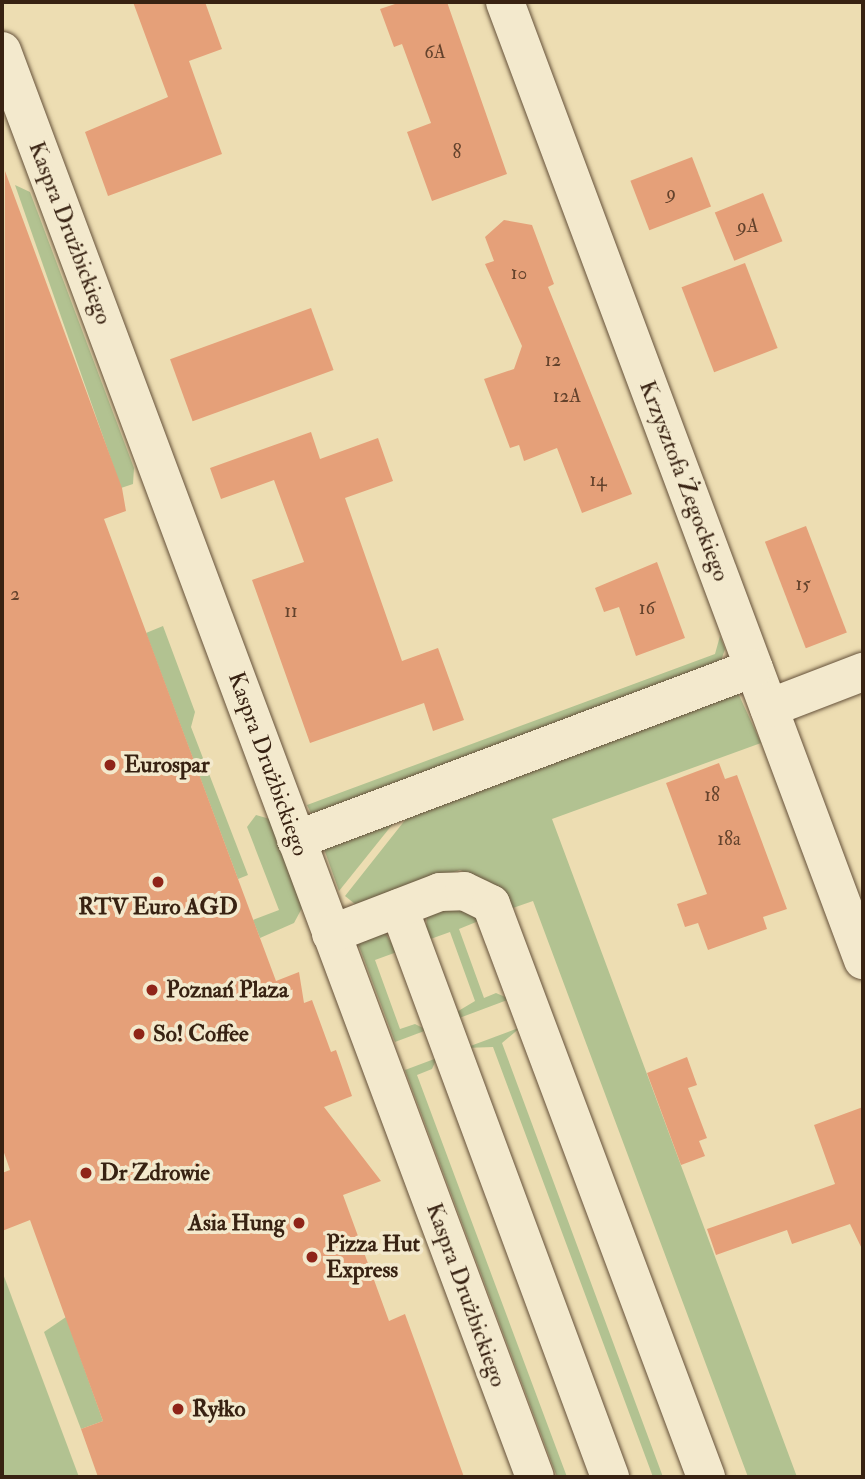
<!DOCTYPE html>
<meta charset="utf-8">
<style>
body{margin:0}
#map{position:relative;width:865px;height:1479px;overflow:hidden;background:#edddb2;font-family:"IM FELL Double Pica",serif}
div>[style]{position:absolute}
.green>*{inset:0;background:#b2c291}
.building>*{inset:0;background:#e5a079;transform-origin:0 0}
.roads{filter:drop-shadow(0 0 2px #65513a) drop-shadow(0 0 2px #65513a)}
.minor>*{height:38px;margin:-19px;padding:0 19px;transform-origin:19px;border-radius:19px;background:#f3e9cd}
.dots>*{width:19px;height:19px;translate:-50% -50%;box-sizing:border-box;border:4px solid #f3e9cd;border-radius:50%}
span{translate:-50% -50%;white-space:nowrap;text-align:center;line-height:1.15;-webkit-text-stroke:7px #f3e9cd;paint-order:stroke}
.number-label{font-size:19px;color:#63422c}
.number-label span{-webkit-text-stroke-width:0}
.street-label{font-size:23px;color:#382212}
.poi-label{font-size:23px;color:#382212;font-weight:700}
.left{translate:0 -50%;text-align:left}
.right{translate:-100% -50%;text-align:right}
.frame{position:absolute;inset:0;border:4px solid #382212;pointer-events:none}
</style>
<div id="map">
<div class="green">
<i style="clip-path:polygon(15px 185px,30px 192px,134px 468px,133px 484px,121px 488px)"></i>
<i style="clip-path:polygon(163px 626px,195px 712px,191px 727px,248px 875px,238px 879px,146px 633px)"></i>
<i style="clip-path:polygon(720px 636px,725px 649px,717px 673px,312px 815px,307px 805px,715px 654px)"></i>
<i style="clip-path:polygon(738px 693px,761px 743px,552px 819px,797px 1477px,748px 1477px,533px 901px,510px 909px,493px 885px,460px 870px,355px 904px,345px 896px,417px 805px)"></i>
<i style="clip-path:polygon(404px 810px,339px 891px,323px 846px)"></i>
<i style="clip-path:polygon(256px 815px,270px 819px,302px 908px,294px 923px,260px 938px,253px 920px,279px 910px,247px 827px)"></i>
<i style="clip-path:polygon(443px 902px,481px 920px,459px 929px,484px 998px,496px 993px,510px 999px,454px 1020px,455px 1013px,475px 1001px,450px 932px,425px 941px,427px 916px)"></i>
<i style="clip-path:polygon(384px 931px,397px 952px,375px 960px,400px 1029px,415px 1024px,427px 1030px,395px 1042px,356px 938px)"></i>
<i style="clip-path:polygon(521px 1027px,502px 1043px,663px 1477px,653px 1477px,493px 1047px,465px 1048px)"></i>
<i style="clip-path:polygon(437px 1058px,432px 1069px,417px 1075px,567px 1477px,557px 1477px,405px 1070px)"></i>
<i style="clip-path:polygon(2px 1271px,79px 1477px,2px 1477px)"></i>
<i style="clip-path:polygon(66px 1317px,103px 1421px,81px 1429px,44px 1332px)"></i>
</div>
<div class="building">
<i style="clip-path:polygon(133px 2px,205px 2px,222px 49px,189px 61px,222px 154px,108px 196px,85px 132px,168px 97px)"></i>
<i style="clip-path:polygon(401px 2px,447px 2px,507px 174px,432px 201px,407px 132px,431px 123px,402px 44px,394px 47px,380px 9px)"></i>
<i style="left:692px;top:157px;width:53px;height:66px;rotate:69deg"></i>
<i style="clip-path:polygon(5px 171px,122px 488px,126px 511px,104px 519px,276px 981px,299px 972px,304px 1003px,312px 1000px,331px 1052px,336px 1050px,352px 1096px,324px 1107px,381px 1181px,343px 1195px,389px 1321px,405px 1314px,464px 1477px,98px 1477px,81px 1429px,103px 1421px,30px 1220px,2px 1231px,2px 1173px,10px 1170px,2px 1147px)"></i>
<i style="left:763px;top:193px;width:52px;height:52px;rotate:68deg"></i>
<i style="clip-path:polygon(504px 220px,532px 225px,554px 284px,548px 287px,632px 494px,582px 513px,557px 448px,524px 461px,519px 445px,510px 448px,484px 379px,514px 369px,522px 346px,485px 264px,494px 261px,485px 237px)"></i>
<i style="left:745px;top:263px;width:91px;height:68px;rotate:69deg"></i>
<i style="left:311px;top:308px;width:66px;height:150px;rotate:70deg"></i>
<i style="clip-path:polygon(311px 432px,320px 459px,378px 438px,393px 481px,345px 498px,402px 661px,438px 648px,464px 720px,433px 731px,424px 703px,310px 743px,252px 580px,304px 562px,274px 480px,221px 499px,210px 468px)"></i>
<i style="left:806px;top:526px;width:114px;height:44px;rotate:69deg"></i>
<i style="clip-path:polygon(657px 562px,685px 638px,636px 656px,619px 607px,604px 612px,595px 588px)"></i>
<i style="clip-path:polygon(719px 763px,725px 779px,737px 775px,787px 909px,763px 917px,767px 929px,708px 950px,698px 923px,685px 927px,677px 904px,707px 894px,666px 783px)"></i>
<i style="clip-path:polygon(687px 1057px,697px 1085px,688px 1088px,707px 1138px,699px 1141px,705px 1156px,681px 1165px,647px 1073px)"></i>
<i style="clip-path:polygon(863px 1107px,863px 1251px,850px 1224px,792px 1244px,787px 1230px,716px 1255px,707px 1229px,835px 1184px,814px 1125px)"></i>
</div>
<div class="roads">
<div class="minor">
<i style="left:505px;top:2px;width:1023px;rotate:69.51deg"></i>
<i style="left:2px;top:51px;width:1522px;rotate:69.51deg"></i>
<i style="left:769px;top:708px;width:101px;rotate:-21deg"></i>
<i style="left:296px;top:840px;width:489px;rotate:-20.6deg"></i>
<i style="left:399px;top:908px;width:607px;rotate:69.65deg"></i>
<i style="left:331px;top:934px;width:117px;rotate:-21.1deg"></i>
<i style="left:440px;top:892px;width:24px;rotate:-2deg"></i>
<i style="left:464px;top:891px;width:30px;rotate:26deg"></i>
<i style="left:491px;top:904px;width:612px;rotate:69.43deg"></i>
</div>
</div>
<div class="dots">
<i style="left:110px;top:765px;background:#8f2418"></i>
<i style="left:158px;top:882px;background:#8f2418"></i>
<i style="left:152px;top:990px;background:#8f2418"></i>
<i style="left:139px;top:1034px;background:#8f2418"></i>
<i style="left:86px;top:1173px;background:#8f2418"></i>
<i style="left:299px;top:1223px;background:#8f2418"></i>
<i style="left:312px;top:1257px;background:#8f2418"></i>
<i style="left:178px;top:1409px;background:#8f2418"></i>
</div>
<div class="number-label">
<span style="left:435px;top:53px">6A</span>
<span style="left:457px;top:153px">8</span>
<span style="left:671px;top:194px">9</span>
<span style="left:748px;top:227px">9A</span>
<span style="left:519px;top:274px">10</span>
<span style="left:553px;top:361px">12</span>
<span style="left:567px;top:397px">12A</span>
<span style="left:598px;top:481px">14</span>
<span style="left:803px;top:585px">15</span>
<span style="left:15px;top:595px">2</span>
<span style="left:647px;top:609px">16</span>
<span style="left:291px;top:612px">11</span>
<span style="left:712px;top:796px">18</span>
<span style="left:729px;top:840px">18a</span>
</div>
<div class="street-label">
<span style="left:70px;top:233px;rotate:69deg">Kaspra Drużbickiego</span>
<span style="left:684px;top:481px;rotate:69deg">Krzysztofa Żegockiego</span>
<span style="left:268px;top:764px;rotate:70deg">Kaspra Drużbickiego</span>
<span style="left:466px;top:1295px;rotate:70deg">Kaspra Drużbickiego</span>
</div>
<div class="poi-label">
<span class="left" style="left:124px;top:765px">Eurospar</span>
<span style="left:158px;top:907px">RTV Euro AGD</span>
<span class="left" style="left:166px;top:990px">Poznań Plaza</span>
<span class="left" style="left:153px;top:1034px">So! Coffee</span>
<span class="left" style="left:100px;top:1173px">Dr Zdrowie</span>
<span class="right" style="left:285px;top:1223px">Asia Hung</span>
<span class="left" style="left:326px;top:1257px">Pizza Hut<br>Express</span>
<span class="left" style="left:192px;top:1409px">Ryłko</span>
</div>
<div class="frame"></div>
</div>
